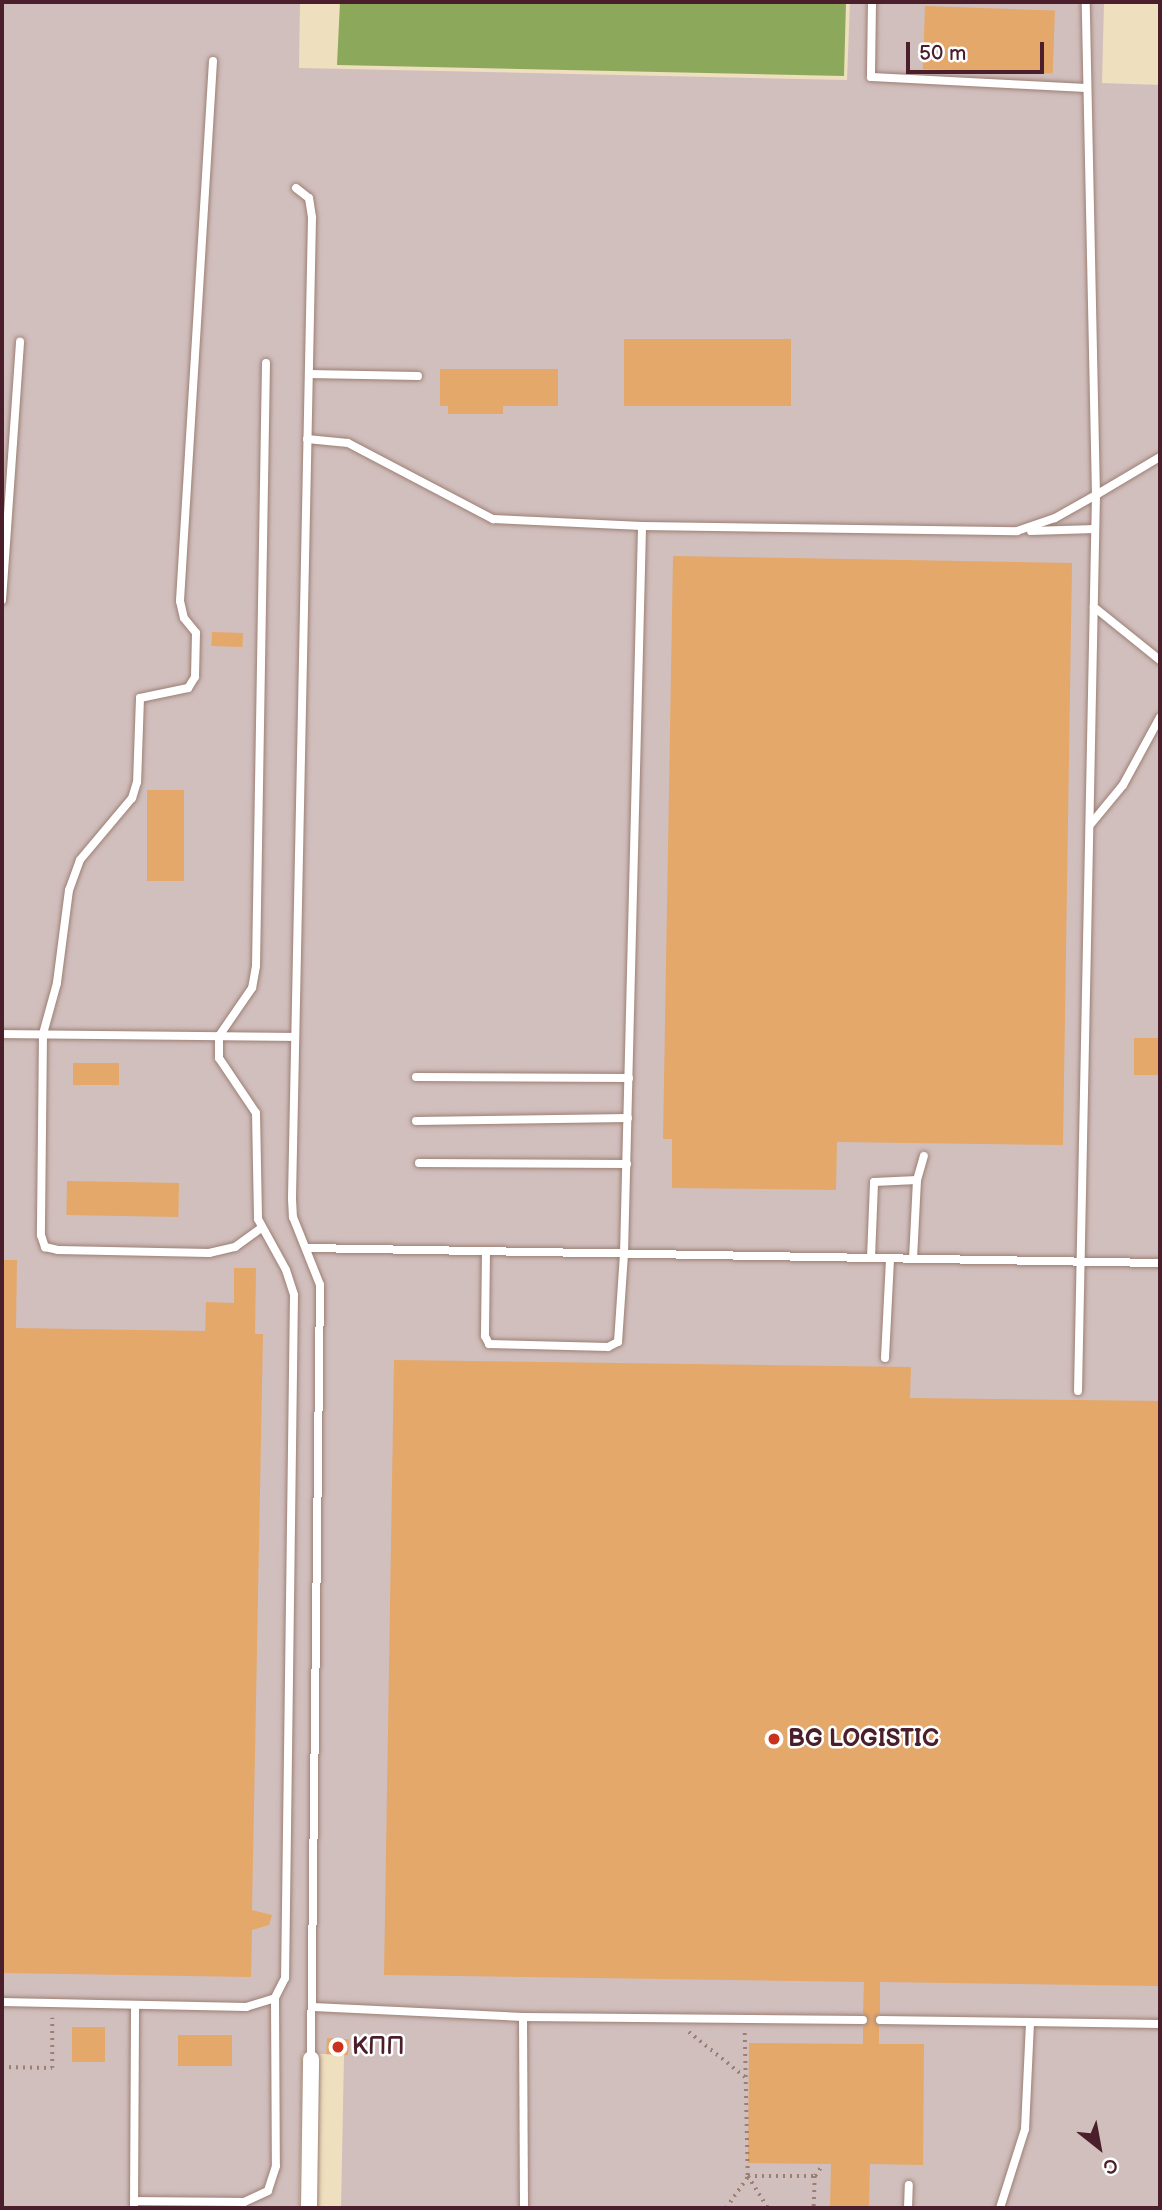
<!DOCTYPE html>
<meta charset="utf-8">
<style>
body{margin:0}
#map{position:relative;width:1162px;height:2210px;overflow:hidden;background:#eedfbe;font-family:"Balsamiq Sans",sans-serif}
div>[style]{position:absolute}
.industrial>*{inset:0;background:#d1bfbd}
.forest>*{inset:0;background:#8ca95b}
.building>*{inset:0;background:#e4a86a;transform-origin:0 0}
.path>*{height:3.5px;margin-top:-1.75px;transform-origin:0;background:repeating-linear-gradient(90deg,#9c7f74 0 2px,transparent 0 7px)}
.roads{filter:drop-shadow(0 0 2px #9c7f74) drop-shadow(0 0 2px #9c7f74)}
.lane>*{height:8px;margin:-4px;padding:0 4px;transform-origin:4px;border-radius:4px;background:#fff}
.street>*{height:16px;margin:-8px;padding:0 8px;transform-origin:8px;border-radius:8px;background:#fff}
.dots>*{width:19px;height:19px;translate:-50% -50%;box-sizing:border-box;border:4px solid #fff;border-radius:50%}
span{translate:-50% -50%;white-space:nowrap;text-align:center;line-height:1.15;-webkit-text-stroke:5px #fff;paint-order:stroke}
.poi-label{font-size:24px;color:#4a1f2b;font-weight:700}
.left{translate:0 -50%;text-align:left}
.frame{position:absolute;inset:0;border:4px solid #4a1f2b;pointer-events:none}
.north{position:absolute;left:1064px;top:2112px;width:70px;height:70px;-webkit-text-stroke:5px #fff;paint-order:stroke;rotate:149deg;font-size:19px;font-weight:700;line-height:28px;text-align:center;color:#4a1f2b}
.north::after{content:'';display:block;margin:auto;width:24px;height:32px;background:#4a1f2b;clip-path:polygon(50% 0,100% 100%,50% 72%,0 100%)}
.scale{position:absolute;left:906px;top:42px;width:138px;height:32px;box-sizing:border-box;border:4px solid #4a1f2b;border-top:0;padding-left:9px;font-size:21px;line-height:24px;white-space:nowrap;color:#4a1f2b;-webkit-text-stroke:5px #fff;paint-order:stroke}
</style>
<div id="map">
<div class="industrial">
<i style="clip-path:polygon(2px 2px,300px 2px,299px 68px,847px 80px,850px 2px,1104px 2px,1102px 83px,1160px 85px,1160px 2208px,341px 2208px,344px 2055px,302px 2053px,299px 2208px,2px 2208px)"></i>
</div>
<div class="forest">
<i style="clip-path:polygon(340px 2px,846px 2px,844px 76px,337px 65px)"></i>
</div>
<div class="building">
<i style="left:925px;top:6px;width:130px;height:63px;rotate:2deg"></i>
<i style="left:624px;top:339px;width:167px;height:67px"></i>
<i style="clip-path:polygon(440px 369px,558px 369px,558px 406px,503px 406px,503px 414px,448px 414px,448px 406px,440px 406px)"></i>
<i style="clip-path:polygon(673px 556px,1072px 563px,1063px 1145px,837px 1142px,836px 1190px,672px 1188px,672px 1139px,663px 1139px)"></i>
<i style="left:212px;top:632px;width:31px;height:14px;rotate:2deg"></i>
<i style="left:147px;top:790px;width:37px;height:91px"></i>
<i style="left:1134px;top:1038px;width:26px;height:37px"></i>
<i style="left:73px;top:1063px;width:46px;height:22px"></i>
<i style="left:67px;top:1181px;width:112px;height:34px;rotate:1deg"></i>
<i style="clip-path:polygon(2px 1260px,17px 1260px,16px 1328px,205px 1331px,206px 1302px,234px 1303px,234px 1268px,256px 1268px,255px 1334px,263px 1334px,252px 1910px,272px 1915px,269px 1925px,252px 1930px,251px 1977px,2px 1973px)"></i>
<i style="clip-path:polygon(394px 1360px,911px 1367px,910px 1398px,1160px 1401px,1160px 1986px,880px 1982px,880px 2013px,874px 2019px,879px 2026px,879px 2044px,924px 2044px,923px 2165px,870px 2164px,869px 2208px,830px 2208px,831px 2164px,748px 2163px,749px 2043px,863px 2044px,863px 2027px,869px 2021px,863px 2013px,864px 1982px,384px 1975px)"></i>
<i style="left:72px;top:2027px;width:33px;height:35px"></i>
<i style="left:178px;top:2035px;width:54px;height:31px"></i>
<i style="left:327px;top:2038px;width:22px;height:16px;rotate:3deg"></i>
</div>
<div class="path">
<i style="left:689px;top:2032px;width:72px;rotate:38.8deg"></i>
<i style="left:745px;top:2033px;width:143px;rotate:88.8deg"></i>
<i style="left:748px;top:2176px;width:38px;rotate:58deg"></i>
<i style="left:2px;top:2067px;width:50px;rotate:1.1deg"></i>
<i style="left:52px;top:2068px;width:50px;rotate:-90deg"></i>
<i style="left:815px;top:2176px;width:11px;rotate:-56deg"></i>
<i style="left:726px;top:2208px;width:39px;rotate:-55deg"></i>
<i style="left:748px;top:2176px;width:67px"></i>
<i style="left:815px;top:2176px;width:32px;rotate:92deg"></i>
</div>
<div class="roads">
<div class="lane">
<i style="left:872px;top:2px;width:75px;rotate:90.8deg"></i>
<i style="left:871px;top:77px;width:216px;rotate:2.9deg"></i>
<i style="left:213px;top:61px;width:541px;rotate:93.5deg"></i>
<i style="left:180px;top:601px;width:17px;rotate:77deg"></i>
<i style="left:184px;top:618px;width:19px;rotate:51deg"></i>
<i style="left:196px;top:633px;width:44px;rotate:91.3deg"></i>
<i style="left:195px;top:677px;width:13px;rotate:122deg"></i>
<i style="left:188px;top:688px;width:49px;rotate:168.2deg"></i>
<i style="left:140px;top:698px;width:84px;rotate:92deg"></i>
<i style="left:137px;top:782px;width:17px;rotate:107deg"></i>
<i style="left:132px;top:798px;width:81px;rotate:130deg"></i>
<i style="left:80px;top:860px;width:32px;rotate:110deg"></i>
<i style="left:69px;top:890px;width:94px;rotate:97.4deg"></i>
<i style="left:57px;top:983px;width:53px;rotate:105.4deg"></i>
<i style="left:43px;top:1034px;width:201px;rotate:90.6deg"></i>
<i style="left:41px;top:1235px;width:13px;rotate:72deg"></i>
<i style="left:45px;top:1247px;width:13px;rotate:13deg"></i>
<i style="left:58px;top:1250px;width:151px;rotate:1.1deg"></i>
<i style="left:209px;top:1253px;width:27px;rotate:-13deg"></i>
<i style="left:235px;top:1247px;width:32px;rotate:-36deg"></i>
<i style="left:296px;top:188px;width:16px;rotate:38deg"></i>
<i style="left:309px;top:198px;width:20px;rotate:81deg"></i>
<i style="left:312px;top:218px;width:981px;rotate:91.17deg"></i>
<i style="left:292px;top:1199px;width:18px;rotate:87deg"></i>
<i style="left:293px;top:1217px;width:73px;rotate:68.3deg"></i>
<i style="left:320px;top:1285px;width:774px;rotate:90.67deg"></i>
<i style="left:266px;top:363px;width:603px;rotate:90.95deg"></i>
<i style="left:256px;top:966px;width:22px;rotate:100deg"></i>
<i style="left:252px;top:988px;width:58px;rotate:124.5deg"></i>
<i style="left:219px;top:1036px;width:22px;rotate:90deg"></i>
<i style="left:219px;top:1058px;width:66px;rotate:56.1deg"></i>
<i style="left:256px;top:1113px;width:106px;rotate:88.9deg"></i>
<i style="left:258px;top:1219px;width:58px;rotate:61.2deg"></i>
<i style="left:286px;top:1270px;width:26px;rotate:72deg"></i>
<i style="left:294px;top:1295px;width:683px;rotate:90.75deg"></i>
<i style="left:285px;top:1978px;width:22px;rotate:117deg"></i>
<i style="left:309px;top:374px;width:109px;rotate:1.1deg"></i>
<i style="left:307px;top:439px;width:41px;rotate:5.6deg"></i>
<i style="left:348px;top:443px;width:164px;rotate:27.7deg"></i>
<i style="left:493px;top:519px;width:149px;rotate:2.7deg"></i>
<i style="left:1031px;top:531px;width:64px;rotate:-1.8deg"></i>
<i style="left:2px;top:600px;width:259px;rotate:-86deg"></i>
<i style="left:1094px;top:607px;width:85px;rotate:38.8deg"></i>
<i style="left:1090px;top:825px;width:52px;rotate:-50.5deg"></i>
<i style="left:1123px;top:785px;width:77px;rotate:-61.4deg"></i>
<i style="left:2px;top:1034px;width:293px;rotate:0.6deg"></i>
<i style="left:416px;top:1077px;width:213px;rotate:0.3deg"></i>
<i style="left:416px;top:1121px;width:212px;rotate:-0.8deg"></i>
<i style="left:419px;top:1163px;width:208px;rotate:0.3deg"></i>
<i style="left:917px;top:1180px;width:25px;rotate:-74deg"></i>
<i style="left:307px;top:1248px;width:853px;rotate:1.01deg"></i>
<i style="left:486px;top:1252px;width:84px;rotate:90.7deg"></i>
<i style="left:485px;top:1336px;width:9px;rotate:63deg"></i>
<i style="left:489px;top:1344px;width:119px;rotate:1.4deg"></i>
<i style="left:608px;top:1347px;width:11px;rotate:-27deg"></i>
<i style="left:618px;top:1342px;width:88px;rotate:-86.1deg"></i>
<i style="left:624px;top:1254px;width:728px;rotate:-88.58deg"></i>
<i style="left:642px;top:526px;width:375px;rotate:0.8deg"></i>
<i style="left:1017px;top:531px;width:40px;rotate:-18.9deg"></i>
<i style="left:1055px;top:518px;width:47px;rotate:-29.3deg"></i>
<i style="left:1096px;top:495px;width:493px;rotate:-91.2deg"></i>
<i style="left:871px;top:1258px;width:76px;rotate:-87.7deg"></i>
<i style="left:874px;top:1182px;width:43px;rotate:-2.7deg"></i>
<i style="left:917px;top:1180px;width:79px;rotate:92.9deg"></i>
<i style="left:885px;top:1358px;width:99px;rotate:-87.1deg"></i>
<i style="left:1078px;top:1391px;width:896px;rotate:-88.85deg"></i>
<i style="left:1096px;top:495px;width:74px;rotate:-30.7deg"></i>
<i style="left:2px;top:2002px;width:244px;rotate:1.2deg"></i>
<i style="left:246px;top:2007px;width:30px;rotate:-17deg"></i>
<i style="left:275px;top:1998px;width:168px;rotate:89.7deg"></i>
<i style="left:276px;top:2166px;width:26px;rotate:108deg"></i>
<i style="left:268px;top:2191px;width:26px;rotate:155deg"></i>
<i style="left:244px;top:2202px;width:110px;rotate:-179.5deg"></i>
<i style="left:313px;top:2007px;width:210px;rotate:2.7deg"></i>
<i style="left:523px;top:2017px;width:191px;rotate:89.7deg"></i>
<i style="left:523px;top:2017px;width:340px;rotate:0.5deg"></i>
<i style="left:880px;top:2020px;width:280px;rotate:0.8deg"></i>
<i style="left:134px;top:2208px;width:203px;rotate:-89.7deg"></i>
<i style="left:908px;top:2208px;width:23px;rotate:-88deg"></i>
<i style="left:1000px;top:2208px;width:83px;rotate:-72.4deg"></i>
<i style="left:1025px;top:2129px;width:106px;rotate:-87.3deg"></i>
</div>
<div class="street">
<i style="left:309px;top:2208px;width:149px;rotate:-89.2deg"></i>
</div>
</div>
<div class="dots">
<i style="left:774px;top:1739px;background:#c8321e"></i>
<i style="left:338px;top:2047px;background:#c8321e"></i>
</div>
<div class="poi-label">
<span class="left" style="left:788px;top:1739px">BG LOGISTIC</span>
<span class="left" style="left:352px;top:2047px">КПП</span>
</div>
<div class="frame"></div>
<div class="north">С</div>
<div class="scale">50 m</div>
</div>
